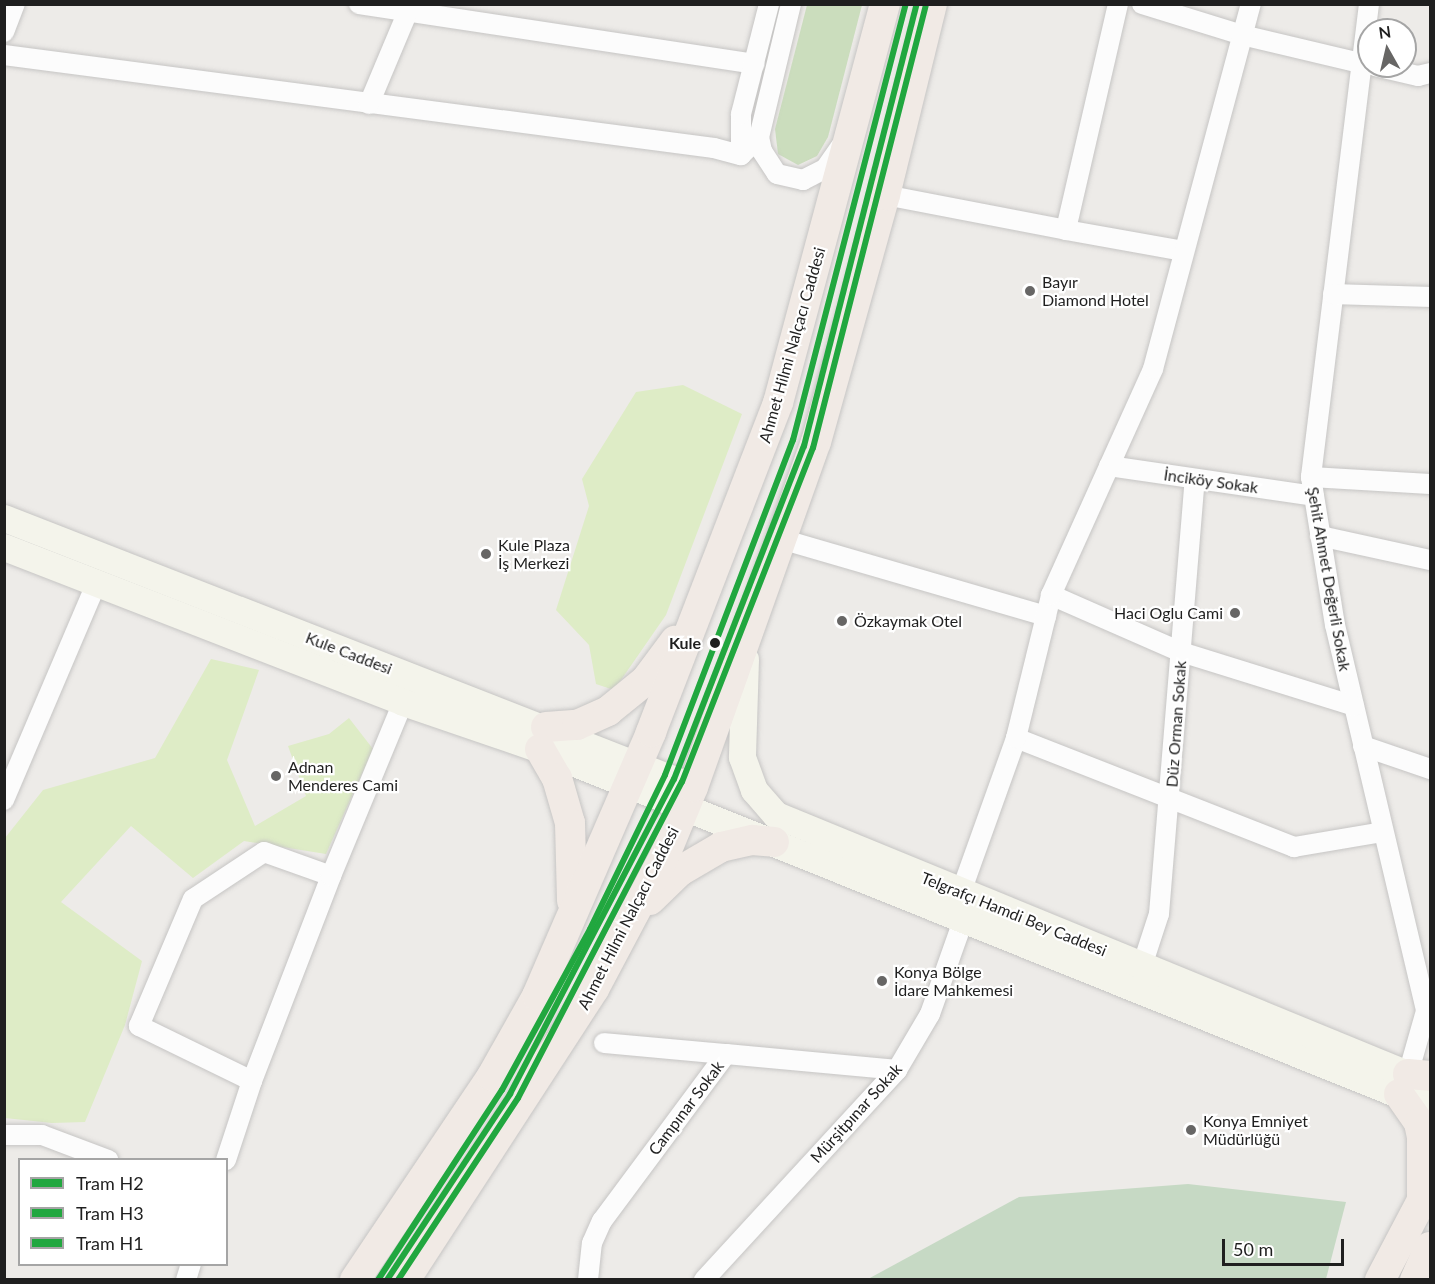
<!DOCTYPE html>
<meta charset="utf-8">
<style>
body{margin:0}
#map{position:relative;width:1435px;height:1284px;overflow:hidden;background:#edebe8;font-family:Lato,sans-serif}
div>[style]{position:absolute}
.grass>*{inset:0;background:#deecc6}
.forest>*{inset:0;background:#cbddbd}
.cemetery>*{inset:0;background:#c6d9c4}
.roads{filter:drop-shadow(0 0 2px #c6c5c4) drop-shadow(0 0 2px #c6c5c4)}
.minor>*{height:20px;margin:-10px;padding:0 10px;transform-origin:10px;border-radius:10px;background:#fcfcfc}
.secondary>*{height:27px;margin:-13.5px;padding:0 13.5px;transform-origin:13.5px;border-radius:13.5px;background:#f4f4eb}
.primary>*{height:30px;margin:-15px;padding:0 15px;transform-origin:15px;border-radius:15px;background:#f1eae5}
.tram-1>*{height:6px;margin:-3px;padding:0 3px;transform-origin:3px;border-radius:3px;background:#21a73f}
.tram-2>*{height:6px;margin:-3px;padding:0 3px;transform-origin:3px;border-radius:3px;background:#21a73f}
.tram-3>*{height:6px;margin:-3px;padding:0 3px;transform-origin:3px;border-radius:3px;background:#21a73f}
.dots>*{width:16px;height:16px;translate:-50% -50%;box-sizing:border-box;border:3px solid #fff;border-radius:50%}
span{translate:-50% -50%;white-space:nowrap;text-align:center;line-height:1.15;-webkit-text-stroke:4.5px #fff;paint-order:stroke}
.poi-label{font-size:16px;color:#1f1f1f}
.left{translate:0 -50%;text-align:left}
.right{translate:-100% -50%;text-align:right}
.street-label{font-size:16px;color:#1f1f1f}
.stop-label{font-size:16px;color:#1f1f1f;font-weight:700}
.frame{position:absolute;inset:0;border:6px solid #1f1f1f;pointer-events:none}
.legend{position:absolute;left:18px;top:1158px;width:210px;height:108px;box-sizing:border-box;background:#fff;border:2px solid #a5a5a5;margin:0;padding:8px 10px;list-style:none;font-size:18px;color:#1f1f1f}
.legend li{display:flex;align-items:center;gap:12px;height:30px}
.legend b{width:30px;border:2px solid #a5a5a5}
.north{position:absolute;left:1357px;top:18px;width:60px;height:60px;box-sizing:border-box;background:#fff;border:2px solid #a5a5a5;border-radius:50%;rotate:352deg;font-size:16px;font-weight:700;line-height:24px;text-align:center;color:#1f1f1f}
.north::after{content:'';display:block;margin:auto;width:21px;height:27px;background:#676665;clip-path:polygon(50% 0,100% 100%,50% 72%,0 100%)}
.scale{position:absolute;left:1222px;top:1239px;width:122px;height:27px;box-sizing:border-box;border:3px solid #1f1f1f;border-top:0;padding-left:8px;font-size:18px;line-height:21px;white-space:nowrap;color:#1f1f1f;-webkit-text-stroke:4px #fff;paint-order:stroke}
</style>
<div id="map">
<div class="grass">
<i style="clip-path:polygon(683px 385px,742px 414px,666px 615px,614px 690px,596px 684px,589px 645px,556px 610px,589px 506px,582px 479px,636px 392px)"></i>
<i style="clip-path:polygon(211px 659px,259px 670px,227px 760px,255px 826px,306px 796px,288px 746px,329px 734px,349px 718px,373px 749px,326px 854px,244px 841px,193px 878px,131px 826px,61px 902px,142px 961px,125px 1025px,85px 1122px,52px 1123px,5px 1118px,5px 838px,43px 790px,155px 758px)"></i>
</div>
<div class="forest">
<i style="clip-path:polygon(807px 5px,862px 5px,828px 137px,817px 156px,798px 165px,778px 154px,775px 129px)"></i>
</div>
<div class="cemetery">
<i style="clip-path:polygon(1188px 1184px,1346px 1202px,1326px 1279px,868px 1279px,1019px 1197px)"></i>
</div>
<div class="roads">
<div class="minor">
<i style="left:359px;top:4px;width:400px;rotate:8.6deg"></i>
<i style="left:791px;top:4px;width:137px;rotate:103.5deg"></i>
<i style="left:759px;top:137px;width:14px;rotate:78deg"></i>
<i style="left:762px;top:151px;width:27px;rotate:57deg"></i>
<i style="left:777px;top:174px;width:27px;rotate:13deg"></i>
<i style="left:803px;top:180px;width:25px;rotate:-27deg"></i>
<i style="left:825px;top:169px;width:28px;rotate:-55deg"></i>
<i style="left:1118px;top:4px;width:232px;rotate:103deg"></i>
<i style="left:1066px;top:230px;width:120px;rotate:10.1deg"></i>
<i style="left:1142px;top:4px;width:105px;rotate:17.2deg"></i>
<i style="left:1242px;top:35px;width:130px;rotate:13.3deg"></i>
<i style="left:1369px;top:4px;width:477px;rotate:97deg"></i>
<i style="left:1311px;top:477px;width:150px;rotate:80.8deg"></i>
<i style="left:1335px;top:625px;width:397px;rotate:76.7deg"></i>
<i style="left:1426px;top:1011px;width:66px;rotate:105.9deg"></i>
<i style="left:4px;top:32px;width:30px;rotate:-69deg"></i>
<i style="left:4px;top:55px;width:716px;rotate:7.46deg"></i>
<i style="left:714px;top:148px;width:28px;rotate:15deg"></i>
<i style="left:741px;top:155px;width:25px;rotate:-45deg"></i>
<i style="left:1375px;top:66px;width:44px;rotate:13.1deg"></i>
<i style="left:1418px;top:76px;width:12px;rotate:-14deg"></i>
<i style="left:369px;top:104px;width:108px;rotate:-67.2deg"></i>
<i style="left:741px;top:155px;width:41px;rotate:-90deg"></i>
<i style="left:741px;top:114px;width:114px;rotate:-75.7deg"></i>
<i style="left:885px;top:195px;width:184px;rotate:10.9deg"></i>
<i style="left:1333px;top:294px;width:97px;rotate:1.8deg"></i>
<i style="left:1109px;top:466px;width:207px;rotate:8.3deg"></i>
<i style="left:1311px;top:477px;width:119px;rotate:3.4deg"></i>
<i style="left:1320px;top:536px;width:113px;rotate:12.3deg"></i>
<i style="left:784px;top:540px;width:273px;rotate:16.2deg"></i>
<i style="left:1051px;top:595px;width:142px;rotate:23.7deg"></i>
<i style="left:1181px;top:652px;width:181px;rotate:17.3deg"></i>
<i style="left:1016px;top:738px;width:299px;rotate:21.4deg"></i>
<i style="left:1294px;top:847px;width:90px;rotate:-9.6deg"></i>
<i style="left:1363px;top:746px;width:71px;rotate:18.9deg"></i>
<i style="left:4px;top:800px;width:235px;rotate:-66.9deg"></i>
<i style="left:961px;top:892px;width:164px;rotate:-70.3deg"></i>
<i style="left:1016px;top:738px;width:147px;rotate:-76.2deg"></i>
<i style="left:1051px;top:595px;width:248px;rotate:-65.7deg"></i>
<i style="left:1153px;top:369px;width:378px;rotate:-75deg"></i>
<i style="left:1142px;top:966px;width:55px;rotate:-71.9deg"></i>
<i style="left:1159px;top:914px;width:436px;rotate:-85.3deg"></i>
<i style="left:604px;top:1043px;width:122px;rotate:5.2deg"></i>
<i style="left:252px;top:1081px;width:126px;rotate:-154deg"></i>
<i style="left:139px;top:1026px;width:138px;rotate:-67deg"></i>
<i style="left:193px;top:899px;width:85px;rotate:-33.5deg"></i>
<i style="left:264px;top:852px;width:71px;rotate:19.7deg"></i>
<i style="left:4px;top:1135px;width:38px"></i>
<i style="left:42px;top:1135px;width:71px;rotate:20.7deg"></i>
<i style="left:226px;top:1160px;width:83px;rotate:-71.8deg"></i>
<i style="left:252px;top:1081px;width:220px;rotate:-68.9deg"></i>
<i style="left:331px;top:876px;width:188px;rotate:-67.5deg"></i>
<i style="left:186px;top:1280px;width:17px;rotate:-73deg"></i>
<i style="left:588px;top:1280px;width:37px;rotate:-84deg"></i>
<i style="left:592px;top:1243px;width:24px;rotate:-66deg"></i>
<i style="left:602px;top:1221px;width:208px;rotate:-53.4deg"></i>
<i style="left:726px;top:1054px;width:172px;rotate:5.3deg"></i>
<i style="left:704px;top:1280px;width:285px;rotate:-47.4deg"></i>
<i style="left:897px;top:1070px;width:65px;rotate:-59.5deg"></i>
<i style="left:930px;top:1014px;width:102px;rotate:-70.5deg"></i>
</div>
<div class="secondary">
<i style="left:4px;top:518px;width:740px;rotate:21.33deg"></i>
<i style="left:4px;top:547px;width:428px;rotate:21.2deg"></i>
<i style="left:403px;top:702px;width:145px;rotate:18.9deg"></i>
<i style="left:540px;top:749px;width:959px;rotate:21.91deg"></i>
<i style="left:745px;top:659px;width:98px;rotate:91.8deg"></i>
<i style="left:742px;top:757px;width:35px;rotate:70deg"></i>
<i style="left:754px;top:790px;width:33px;rotate:49deg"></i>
<i style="left:776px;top:815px;width:706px;rotate:22.31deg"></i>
</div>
<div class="primary">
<i style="left:546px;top:727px;width:31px;rotate:-4deg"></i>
<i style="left:577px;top:725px;width:34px;rotate:-24deg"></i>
<i style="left:608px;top:711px;width:49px;rotate:-39.2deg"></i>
<i style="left:646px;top:680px;width:49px;rotate:-53.4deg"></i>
<i style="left:540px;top:749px;width:34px;rotate:60deg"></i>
<i style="left:557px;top:778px;width:47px;rotate:73.9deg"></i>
<i style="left:570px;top:823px;width:78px;rotate:88.5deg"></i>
<i style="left:650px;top:900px;width:42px;rotate:-44deg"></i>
<i style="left:680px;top:871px;width:48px;rotate:-30.3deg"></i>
<i style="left:721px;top:847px;width:32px;rotate:-13deg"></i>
<i style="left:752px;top:840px;width:22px;rotate:5deg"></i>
<i style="left:1408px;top:1074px;width:22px;rotate:5deg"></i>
<i style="left:1399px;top:1094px;width:35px;rotate:55deg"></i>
<i style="left:1419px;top:1123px;width:14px;rotate:78deg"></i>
<i style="left:1422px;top:1137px;width:63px;rotate:90deg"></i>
<i style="left:355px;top:1280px;width:246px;rotate:-56.1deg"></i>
<i style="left:492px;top:1076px;width:92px;rotate:-60.6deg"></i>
<i style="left:537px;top:996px;width:288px;rotate:-66.6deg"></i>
<i style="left:651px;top:732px;width:353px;rotate:-68.9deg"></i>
<i style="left:778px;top:403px;width:413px;rotate:-75deg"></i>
<i style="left:405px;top:1280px;width:347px;rotate:-57deg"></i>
<i style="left:594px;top:989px;width:152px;rotate:-62.1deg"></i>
<i style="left:665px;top:855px;width:74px;rotate:-67.6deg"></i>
<i style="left:693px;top:787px;width:366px;rotate:-70.4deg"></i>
<i style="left:816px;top:442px;width:256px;rotate:-74.4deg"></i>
<i style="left:885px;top:195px;width:197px;rotate:-76.2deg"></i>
<i style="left:1380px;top:1280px;width:107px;rotate:-62.2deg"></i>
<i style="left:1415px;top:1280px;width:36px;rotate:-66deg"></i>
</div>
</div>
<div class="tram-1">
<i style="left:387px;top:1280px;width:223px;rotate:-56.5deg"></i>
<i style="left:510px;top:1094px;width:355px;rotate:-62.5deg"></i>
<i style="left:674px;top:779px;width:357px;rotate:-68.7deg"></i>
<i style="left:804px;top:446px;width:456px;rotate:-75.7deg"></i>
</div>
<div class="tram-2">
<i style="left:398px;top:1280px;width:218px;rotate:-56.6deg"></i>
<i style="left:518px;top:1098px;width:356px;rotate:-62.6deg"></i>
<i style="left:682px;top:782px;width:359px;rotate:-68.6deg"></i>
<i style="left:813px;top:448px;width:456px;rotate:-75.7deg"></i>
</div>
<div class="tram-3">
<i style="left:378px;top:1280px;width:227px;rotate:-56.9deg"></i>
<i style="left:502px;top:1090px;width:183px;rotate:-61.3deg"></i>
<i style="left:590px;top:929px;width:171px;rotate:-64deg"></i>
<i style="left:665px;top:775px;width:359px;rotate:-69.1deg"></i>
<i style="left:793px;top:440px;width:450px;rotate:-75.5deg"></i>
</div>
<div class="dots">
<i style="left:1030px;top:291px;background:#676665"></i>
<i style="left:486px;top:554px;background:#676665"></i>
<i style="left:1235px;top:613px;background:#676665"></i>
<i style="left:842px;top:621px;background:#676665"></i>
<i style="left:715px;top:643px;background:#1f1f1f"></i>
<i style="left:276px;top:776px;background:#676665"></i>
<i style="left:882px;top:981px;background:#676665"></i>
<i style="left:1191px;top:1130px;background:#676665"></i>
</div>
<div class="poi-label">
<span class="left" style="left:1042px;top:291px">Bayır<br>Diamond Hotel</span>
<span class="left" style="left:498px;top:554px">Kule Plaza<br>İş Merkezi</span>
<span class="right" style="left:1223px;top:613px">Haci Oglu Cami</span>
<span class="left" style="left:854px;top:621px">Özkaymak Otel</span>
<span class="left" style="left:288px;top:776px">Adnan<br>Menderes Cami</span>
<span class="left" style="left:894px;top:981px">Konya Bölge<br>İdare Mahkemesi</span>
<span class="left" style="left:1203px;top:1130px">Konya Emniyet<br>Müdürlüğü</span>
</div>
<div class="street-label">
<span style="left:792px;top:345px;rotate:-74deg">Ahmet Hilmi Nalçacı Caddesi</span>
<span style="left:1211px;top:481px;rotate:8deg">İnciköy Sokak</span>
<span style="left:1329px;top:579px;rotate:80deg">Şehit Ahmet Değerli Sokak</span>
<span style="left:349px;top:653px;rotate:21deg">Kule Caddesi</span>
<span style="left:1176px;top:724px;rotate:-86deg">Düz Orman Sokak</span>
<span style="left:1014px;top:914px;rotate:22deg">Telgrafçı Hamdi Bey Caddesi</span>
<span style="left:628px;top:918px;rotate:-63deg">Ahmet Hilmi Nalçacı Caddesi</span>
<span style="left:686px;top:1108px;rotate:-53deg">Campınar Sokak</span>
<span style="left:856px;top:1113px;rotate:-48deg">Mürşitpınar Sokak</span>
</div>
<div class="stop-label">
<span class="right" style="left:701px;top:643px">Kule</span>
</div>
<div class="frame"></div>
<ul class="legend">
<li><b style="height:8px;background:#21a73f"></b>Tram H2</li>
<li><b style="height:8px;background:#21a73f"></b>Tram H3</li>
<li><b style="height:8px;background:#21a73f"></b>Tram H1</li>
</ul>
<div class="north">N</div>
<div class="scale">50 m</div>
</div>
